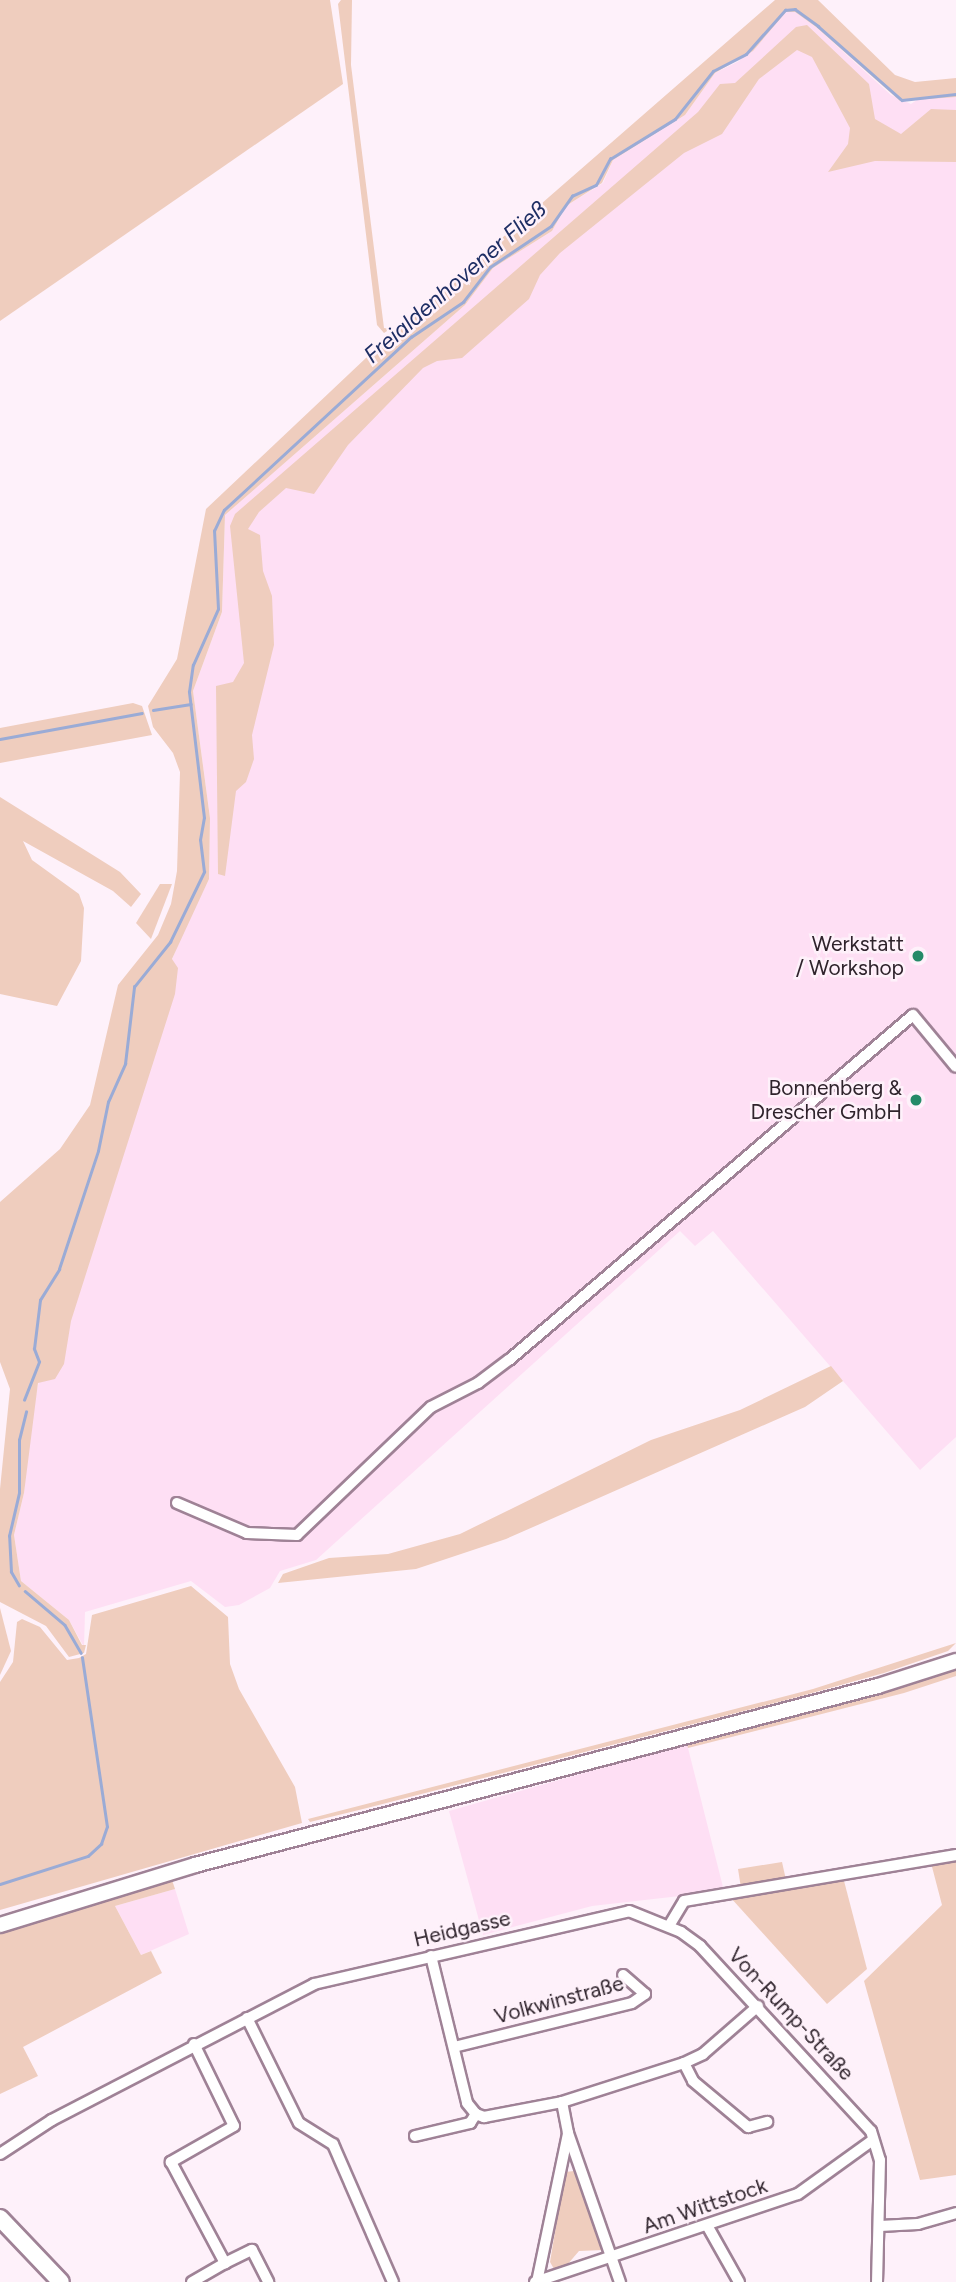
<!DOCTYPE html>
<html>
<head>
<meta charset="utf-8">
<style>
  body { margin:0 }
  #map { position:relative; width:956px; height:2282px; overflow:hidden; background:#fef1fa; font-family:Figtree,sans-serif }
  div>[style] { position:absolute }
  .built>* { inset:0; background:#fedff4 }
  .green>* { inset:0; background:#efcdbe }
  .stream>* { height:2.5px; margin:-1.25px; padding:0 1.25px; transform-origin:1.25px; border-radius:1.25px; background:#9aabd6 }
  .roads { filter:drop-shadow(2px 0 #9f8296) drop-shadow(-2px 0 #9f8296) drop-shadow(0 2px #9f8296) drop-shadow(0 -2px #9f8296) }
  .minor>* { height:10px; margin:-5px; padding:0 5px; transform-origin:5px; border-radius:5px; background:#fff }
  .tertiary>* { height:14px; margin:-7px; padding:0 7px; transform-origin:7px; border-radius:7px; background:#fff }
  .secondary>* { height:16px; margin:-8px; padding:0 8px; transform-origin:8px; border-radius:8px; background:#fff }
  .dots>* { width:19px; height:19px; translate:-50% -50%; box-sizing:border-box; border:4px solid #fef1fa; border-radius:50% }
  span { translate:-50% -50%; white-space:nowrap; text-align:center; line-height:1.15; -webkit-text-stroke:5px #fef1fa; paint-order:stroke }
  .poi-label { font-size:21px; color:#2f232c }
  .right { translate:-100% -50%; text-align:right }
  .street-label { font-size:21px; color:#2f232c }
  .water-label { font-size:23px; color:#1e2e64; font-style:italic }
</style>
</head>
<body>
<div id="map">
  <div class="built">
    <div style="clip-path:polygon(786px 12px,795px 12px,816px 27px,891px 95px,911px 104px,920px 98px,956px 97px,956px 1437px,920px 1470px,713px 1231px,695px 1246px,680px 1231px,316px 1560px,280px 1571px,270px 1588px,239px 1605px,225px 1607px,191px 1581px,85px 1612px,84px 1647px,69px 1620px,21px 1581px,14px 1535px,24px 1493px,30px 1422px,42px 1367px,128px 1070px,185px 927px,209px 879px,210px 818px,193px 691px,222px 612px,225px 515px,465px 305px,493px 268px,552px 231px,566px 206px,603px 183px,613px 160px,685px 115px,715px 73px,739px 61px)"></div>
    <div style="clip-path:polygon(687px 1744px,724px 1891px,592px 1906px,483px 1935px,449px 1811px)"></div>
    <div style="clip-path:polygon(175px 1889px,189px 1934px,141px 1955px,115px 1906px)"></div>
  </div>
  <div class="green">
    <div style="clip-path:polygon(0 0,330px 0,343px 84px,0 321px)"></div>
    <div style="clip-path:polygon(341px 0,352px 0,351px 65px,384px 328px,390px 329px,384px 333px,377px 325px,338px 4px)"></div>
    <div style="clip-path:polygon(775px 0,818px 0,895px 75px,915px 82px,956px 78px,956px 97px,900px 101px,816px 27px,795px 12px,786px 12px,753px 51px,715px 73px,685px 115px,613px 160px,602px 183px,566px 206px,552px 231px,493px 268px,465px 305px,225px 515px,222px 612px,193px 691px,210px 818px,209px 879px,172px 959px,178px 968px,175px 994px,71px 1321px,64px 1364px,55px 1379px,38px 1383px,24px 1493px,14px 1535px,21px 1581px,69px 1620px,82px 1645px,86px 1645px,84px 1653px,69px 1657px,46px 1626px,0 1602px,0 1489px,10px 1389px,0 1362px,0 1202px,60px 1149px,90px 1105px,118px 985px,158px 935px,171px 904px,177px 871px,180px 772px,173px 753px,153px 727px,148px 706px,177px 659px,206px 509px,385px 340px)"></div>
    <div style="clip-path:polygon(807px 25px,869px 84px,875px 119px,901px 134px,931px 109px,956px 110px,956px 162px,875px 161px,828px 172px,848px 144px,850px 128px,812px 57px,797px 50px,759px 79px,722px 134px,684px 153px,560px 253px,540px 275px,529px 299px,462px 358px,437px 361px,423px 368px,348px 445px,314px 494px,286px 488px,259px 512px,248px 529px,260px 535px,263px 571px,272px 596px,274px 645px,252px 735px,254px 759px,246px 782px,236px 791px,225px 876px,218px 874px,216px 686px,233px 682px,244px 663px,230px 526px,235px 514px,698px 112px,720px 84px,735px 83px,796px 27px)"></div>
    <div style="clip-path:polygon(133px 703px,142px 706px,152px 735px,0 763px,0 728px)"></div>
    <div style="clip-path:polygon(0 797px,120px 872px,141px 894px,131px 907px,113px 891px,23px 841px,32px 860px,79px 894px,84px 908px,81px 961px,57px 1006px,0 994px)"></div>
    <div style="clip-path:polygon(160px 884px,172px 884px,151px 939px,136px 923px)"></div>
    <div style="clip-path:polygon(831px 1366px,843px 1381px,805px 1407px,506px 1539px,416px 1569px,278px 1583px,283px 1574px,329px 1558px,388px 1554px,460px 1534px,651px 1440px,740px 1410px)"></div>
    <div style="clip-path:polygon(191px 1586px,228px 1617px,230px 1664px,239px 1689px,295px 1787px,302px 1823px,0 1910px,0 1682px,13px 1662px,17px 1622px,22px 1619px,40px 1627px,67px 1660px,79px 1658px,86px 1654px,92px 1615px)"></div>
    <div style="clip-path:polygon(0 1608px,11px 1651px,0 1675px)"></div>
    <div style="clip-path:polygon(956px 1643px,948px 1651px,884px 1673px,794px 1698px,367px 1808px,310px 1822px,308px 1819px,813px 1689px)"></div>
    <div style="clip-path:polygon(956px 1667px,956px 1676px,904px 1693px,688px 1748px,687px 1744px)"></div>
    <div style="clip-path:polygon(956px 1858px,956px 2175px,920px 2180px,864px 1981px,942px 1905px,931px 1863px)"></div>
    <div style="clip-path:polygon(782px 1862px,786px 1880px,741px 1888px,738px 1869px)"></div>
    <div style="clip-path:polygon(171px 1877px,175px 1889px,115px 1906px,141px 1955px,151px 1951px,162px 1973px,23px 2047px,38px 2076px,0 2094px,0 1928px)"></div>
    <div style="clip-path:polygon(843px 1877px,867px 1969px,827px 2004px,730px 1897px)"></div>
    <div style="clip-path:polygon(574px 2171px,595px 2231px,604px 2239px,604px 2250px,579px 2251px,567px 2265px,554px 2269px,550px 2262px,565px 2172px)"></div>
  </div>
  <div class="stream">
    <div style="left:153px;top:710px;width:38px;rotate:-9deg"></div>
    <div style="left:0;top:739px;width:144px;rotate:-10.4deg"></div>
    <div style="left:24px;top:1400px;width:41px;rotate:-68.5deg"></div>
    <div style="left:39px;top:1362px;width:14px;rotate:-111deg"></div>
    <div style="left:34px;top:1349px;width:49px;rotate:-83deg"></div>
    <div style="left:40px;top:1300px;width:36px;rotate:-58deg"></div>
    <div style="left:59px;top:1269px;width:124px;rotate:-71.7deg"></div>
    <div style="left:98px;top:1151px;width:50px;rotate:-78.5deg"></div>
    <div style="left:108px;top:1102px;width:42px;rotate:-65.9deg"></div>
    <div style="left:125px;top:1064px;width:78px;rotate:-83.3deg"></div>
    <div style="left:134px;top:987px;width:58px;rotate:-51.3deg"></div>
    <div style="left:170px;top:942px;width:78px;rotate:-64.1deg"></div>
    <div style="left:204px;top:872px;width:32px;rotate:-97deg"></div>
    <div style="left:200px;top:840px;width:22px;rotate:-80deg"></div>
    <div style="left:204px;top:818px;width:127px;rotate:-96.8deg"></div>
    <div style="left:189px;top:692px;width:27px;rotate:-82deg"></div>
    <div style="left:193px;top:665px;width:61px;rotate:-65.9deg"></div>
    <div style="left:218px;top:609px;width:78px;rotate:-92.9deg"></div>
    <div style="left:214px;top:531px;width:23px;rotate:-65deg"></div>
    <div style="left:224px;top:510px;width:255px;rotate:-42.8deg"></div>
    <div style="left:411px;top:337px;width:63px;rotate:-33.9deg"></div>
    <div style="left:463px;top:302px;width:44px;rotate:-52.4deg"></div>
    <div style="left:490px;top:267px;width:73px;rotate:-33.9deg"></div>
    <div style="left:551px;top:226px;width:37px;rotate:-55deg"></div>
    <div style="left:572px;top:196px;width:26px;rotate:-25deg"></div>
    <div style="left:596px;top:185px;width:30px;rotate:-62deg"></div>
    <div style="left:610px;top:159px;width:76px;rotate:-31.6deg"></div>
    <div style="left:675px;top:119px;width:61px;rotate:-51.6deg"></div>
    <div style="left:713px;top:71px;width:37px;rotate:-27deg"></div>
    <div style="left:746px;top:54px;width:59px;rotate:-48.4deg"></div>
    <div style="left:785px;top:10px;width:10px;rotate:-6deg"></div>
    <div style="left:795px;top:9px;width:29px;rotate:36deg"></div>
    <div style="left:818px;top:26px;width:112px;rotate:41.4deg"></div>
    <div style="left:902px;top:100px;width:54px;rotate:-6.3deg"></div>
    <div style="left:19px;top:1586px;width:16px;rotate:-120deg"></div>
    <div style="left:11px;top:1572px;width:36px;rotate:-93deg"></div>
    <div style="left:9px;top:1536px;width:44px;rotate:-76.9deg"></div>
    <div style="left:19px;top:1493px;width:53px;rotate:-90deg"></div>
    <div style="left:19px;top:1440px;width:29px;rotate:-76deg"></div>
    <div style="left:25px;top:1591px;width:52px;rotate:40.4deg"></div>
    <div style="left:65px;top:1625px;width:32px;rotate:60deg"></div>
    <div style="left:0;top:1884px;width:92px;rotate:-17.7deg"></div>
    <div style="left:88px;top:1856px;width:18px;rotate:-43deg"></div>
    <div style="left:101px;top:1844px;width:18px;rotate:-71deg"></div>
    <div style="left:107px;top:1827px;width:171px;rotate:-98.4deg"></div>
  </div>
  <div class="roads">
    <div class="minor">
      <div style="left:177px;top:1503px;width:76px;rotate:23.2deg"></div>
      <div style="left:247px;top:1533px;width:50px;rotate:2.3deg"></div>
      <div style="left:297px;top:1535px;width:185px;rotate:-43.7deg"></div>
      <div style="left:431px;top:1407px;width:53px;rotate:-27.1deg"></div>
      <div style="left:478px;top:1383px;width:39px;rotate:-37deg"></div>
      <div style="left:509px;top:1360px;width:531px;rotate:-40.5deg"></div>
      <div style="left:913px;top:1015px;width:67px;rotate:50.4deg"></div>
      <div style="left:669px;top:1926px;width:29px;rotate:-59deg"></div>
      <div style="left:684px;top:1901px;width:276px;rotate:-9.6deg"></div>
      <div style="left:431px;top:1956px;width:151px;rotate:76.2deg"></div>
      <div style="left:467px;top:2103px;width:14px;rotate:51deg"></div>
      <div style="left:247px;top:2018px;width:117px;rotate:63.7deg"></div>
      <div style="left:299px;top:2123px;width:40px;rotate:32deg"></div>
      <div style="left:333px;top:2144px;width:150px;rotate:66.5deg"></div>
      <div style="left:194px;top:2044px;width:91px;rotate:64deg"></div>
      <div style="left:234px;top:2126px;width:73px;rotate:150.3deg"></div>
      <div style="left:171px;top:2162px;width:115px;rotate:61.9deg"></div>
      <div style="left:225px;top:2263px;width:30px;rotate:-26deg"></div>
      <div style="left:252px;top:2250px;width:36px;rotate:63deg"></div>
      <div style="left:454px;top:2047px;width:183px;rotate:-13.9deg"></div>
      <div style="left:632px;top:2003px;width:16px;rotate:-35deg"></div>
      <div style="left:645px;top:1994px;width:29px;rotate:-139deg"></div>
      <div style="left:684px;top:2063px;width:20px;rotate:63deg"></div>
      <div style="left:693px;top:2081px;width:72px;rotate:39.9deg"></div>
      <div style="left:748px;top:2127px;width:20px;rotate:-15deg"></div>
      <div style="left:562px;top:2102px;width:32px;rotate:79deg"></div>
      <div style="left:568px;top:2133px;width:158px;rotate:70.8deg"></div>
      <div style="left:415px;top:2136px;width:57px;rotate:-13.3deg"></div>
      <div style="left:470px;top:2123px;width:11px;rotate:-56deg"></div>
      <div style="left:476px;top:2114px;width:9px;rotate:21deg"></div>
      <div style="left:484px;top:2117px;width:79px;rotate:-10.9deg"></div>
      <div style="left:562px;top:2102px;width:128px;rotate:-17.7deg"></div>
      <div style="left:684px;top:2063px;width:21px;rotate:-25deg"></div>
      <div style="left:703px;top:2054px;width:73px;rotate:-41.1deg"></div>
      <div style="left:0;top:2154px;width:62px;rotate:-33.2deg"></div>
      <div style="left:52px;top:2120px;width:295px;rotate:-27.4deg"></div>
      <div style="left:314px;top:1984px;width:323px;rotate:-13deg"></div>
      <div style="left:629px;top:1911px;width:56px;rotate:22deg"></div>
      <div style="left:681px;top:1932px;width:24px;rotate:36deg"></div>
      <div style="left:700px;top:1946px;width:252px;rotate:47.3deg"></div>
      <div style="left:871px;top:2131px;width:30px;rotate:73deg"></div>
      <div style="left:880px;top:2160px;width:122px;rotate:91.4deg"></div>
      <div style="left:880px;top:2226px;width:38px;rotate:-3deg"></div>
      <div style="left:918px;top:2224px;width:40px;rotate:-16deg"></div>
      <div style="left:708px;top:2227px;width:63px;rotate:60.6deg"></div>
      <div style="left:192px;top:2282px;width:38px;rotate:-30deg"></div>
      <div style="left:535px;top:2282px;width:277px;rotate:-18.5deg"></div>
      <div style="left:798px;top:2194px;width:92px;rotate:-35.8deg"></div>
      <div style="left:537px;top:2282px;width:152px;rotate:-78.2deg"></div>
    </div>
    <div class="tertiary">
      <div style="left:0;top:1925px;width:204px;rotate:-17.1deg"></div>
      <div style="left:195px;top:1865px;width:706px;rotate:-14.69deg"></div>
      <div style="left:878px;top:1686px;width:82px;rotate:-17.8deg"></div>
    </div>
    <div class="secondary">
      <div style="left:0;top:2218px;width:88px;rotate:46.4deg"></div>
    </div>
  </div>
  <div class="dots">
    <div style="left:918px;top:956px;background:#248b68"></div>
    <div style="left:916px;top:1100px;background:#248b68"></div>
  </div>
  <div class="poi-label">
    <span class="right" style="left:904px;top:956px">Werkstatt<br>/ Workshop</span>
    <span class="right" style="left:902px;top:1100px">Bonnenberg &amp;<br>Drescher GmbH</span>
  </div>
  <div class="street-label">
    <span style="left:462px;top:1929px;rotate:-13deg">Heidgasse</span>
    <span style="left:559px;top:2000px;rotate:-15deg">Volkwinstraße</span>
    <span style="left:791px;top:2014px;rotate:47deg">Von-Rump-Straße</span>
    <span style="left:705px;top:2206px;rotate:-19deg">Am Wittstock</span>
  </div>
  <div class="water-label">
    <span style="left:455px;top:282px;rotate:-41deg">Freialdenhovener Fließ</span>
  </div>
</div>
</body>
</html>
